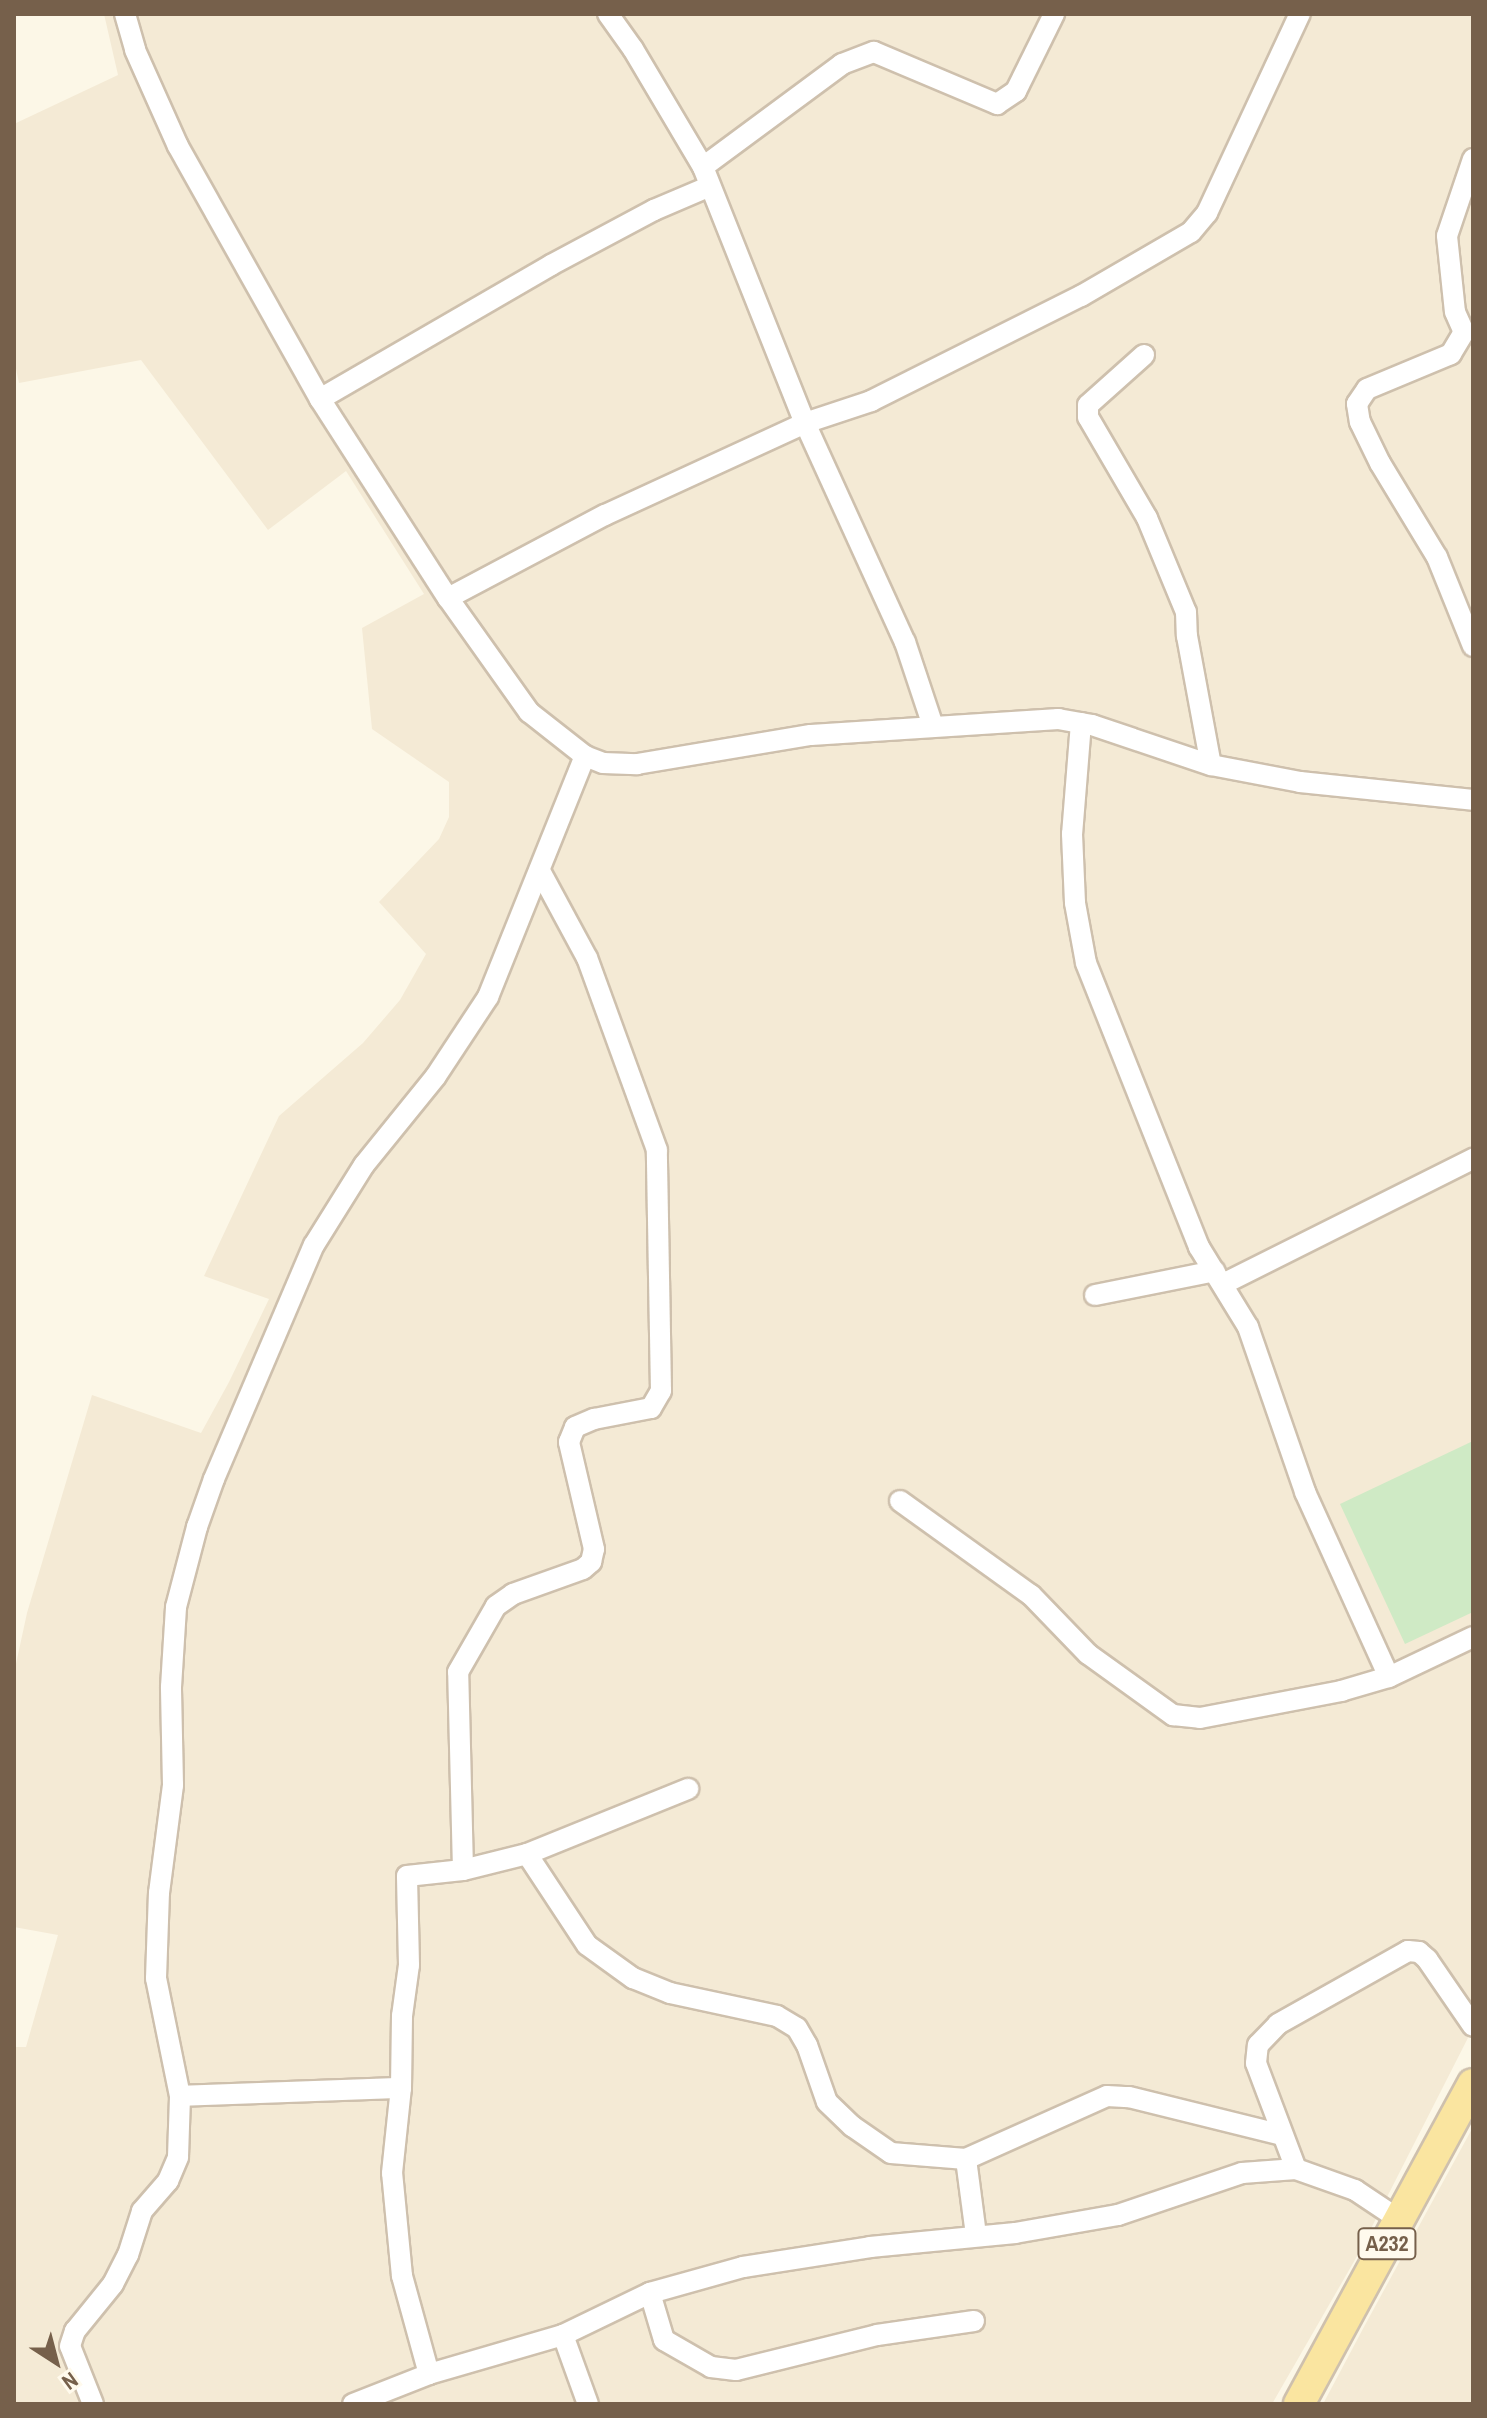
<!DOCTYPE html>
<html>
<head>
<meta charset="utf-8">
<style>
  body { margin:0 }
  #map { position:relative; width:1487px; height:2418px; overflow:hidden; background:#fcf7e7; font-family:"Archivo Narrow",sans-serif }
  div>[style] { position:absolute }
  .residential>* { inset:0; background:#f4ead5 }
  .green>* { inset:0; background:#cfeac5 }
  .roads { filter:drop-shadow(2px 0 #cec0ad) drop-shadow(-2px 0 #cec0ad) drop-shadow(0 2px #cec0ad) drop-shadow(0 -2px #cec0ad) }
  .minor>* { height:20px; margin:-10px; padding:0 10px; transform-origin:10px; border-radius:10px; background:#fff }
  .primary>* { height:30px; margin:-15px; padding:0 15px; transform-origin:15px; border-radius:15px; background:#fae5a0 }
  span { translate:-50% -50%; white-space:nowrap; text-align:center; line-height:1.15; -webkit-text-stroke:8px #fffaed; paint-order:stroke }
  .shield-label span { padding:2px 6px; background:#fffaed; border:2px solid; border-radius:6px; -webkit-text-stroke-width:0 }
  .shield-label { font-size:22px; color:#76604b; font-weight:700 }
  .frame { position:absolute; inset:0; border:16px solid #76604b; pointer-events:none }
  .north { position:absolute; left:16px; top:2322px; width:80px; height:80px; -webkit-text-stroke:6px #fffaed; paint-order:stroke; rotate:144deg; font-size:22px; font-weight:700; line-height:32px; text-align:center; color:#76604b }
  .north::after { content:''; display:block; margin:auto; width:28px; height:36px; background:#76604b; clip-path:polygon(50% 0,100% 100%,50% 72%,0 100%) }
</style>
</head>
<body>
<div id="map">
  <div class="residential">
    <div style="clip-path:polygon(104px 14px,1473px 14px,1473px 2028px,1356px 2258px,1272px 2404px,14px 2404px,14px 2047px,26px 2047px,58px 1935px,14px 1927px,14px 1673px,27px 1613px,92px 1395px,201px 1433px,229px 1382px,269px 1299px,204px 1276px,279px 1116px,363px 1043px,400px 1000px,426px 954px,379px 902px,439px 839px,449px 817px,449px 782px,372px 729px,362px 628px,424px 594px,346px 471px,268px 530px,141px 360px,19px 383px,14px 359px,14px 124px,118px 75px)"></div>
    <div style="clip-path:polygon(1473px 2127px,1473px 2404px,1323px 2404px,1365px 2325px)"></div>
  </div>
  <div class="green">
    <div style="clip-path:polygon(1473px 1441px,1473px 1612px,1405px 1644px,1340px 1504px)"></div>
  </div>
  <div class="roads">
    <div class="minor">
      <div style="left:125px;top:14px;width:37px;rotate:74deg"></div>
      <div style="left:135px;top:50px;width:105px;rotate:65.9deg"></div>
      <div style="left:178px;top:146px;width:290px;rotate:60.7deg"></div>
      <div style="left:320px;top:399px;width:237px;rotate:57.3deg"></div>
      <div style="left:448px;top:598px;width:140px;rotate:54.6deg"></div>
      <div style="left:529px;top:712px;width:71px;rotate:38.2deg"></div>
      <div style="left:585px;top:756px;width:19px;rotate:21deg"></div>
      <div style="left:603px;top:763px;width:34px;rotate:2deg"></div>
      <div style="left:637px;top:764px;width:176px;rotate:-9.5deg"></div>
      <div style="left:811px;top:735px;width:248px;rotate:-3.7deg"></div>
      <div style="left:1058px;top:719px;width:35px;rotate:10deg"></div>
      <div style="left:1092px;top:725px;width:126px;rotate:18.6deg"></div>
      <div style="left:1211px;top:765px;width:91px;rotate:10.8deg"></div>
      <div style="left:1300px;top:782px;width:174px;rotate:5.9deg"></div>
      <div style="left:608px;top:14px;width:43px;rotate:54.5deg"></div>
      <div style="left:633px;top:49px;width:137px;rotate:59.3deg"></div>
      <div style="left:703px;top:167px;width:276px;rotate:68.3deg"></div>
      <div style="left:805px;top:423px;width:241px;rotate:65.5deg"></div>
      <div style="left:905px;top:642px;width:89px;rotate:71.6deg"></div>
      <div style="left:1473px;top:159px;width:81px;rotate:108.7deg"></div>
      <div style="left:1447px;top:236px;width:76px;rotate:84deg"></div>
      <div style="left:1455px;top:312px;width:22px;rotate:66deg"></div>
      <div style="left:1464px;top:332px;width:26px;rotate:121deg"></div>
      <div style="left:1451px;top:354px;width:91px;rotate:157.4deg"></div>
      <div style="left:1367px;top:389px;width:18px;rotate:124deg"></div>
      <div style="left:1357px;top:404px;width:18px;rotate:81deg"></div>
      <div style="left:1360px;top:422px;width:46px;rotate:64deg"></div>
      <div style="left:1380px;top:463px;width:110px;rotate:58.8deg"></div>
      <div style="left:1437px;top:557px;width:96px;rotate:68deg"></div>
      <div style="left:703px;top:167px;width:173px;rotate:-36.5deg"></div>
      <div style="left:842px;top:64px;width:34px;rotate:-21deg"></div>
      <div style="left:874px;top:52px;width:134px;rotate:22.9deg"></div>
      <div style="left:997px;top:104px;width:23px;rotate:-34deg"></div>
      <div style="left:1016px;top:91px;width:86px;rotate:-63.7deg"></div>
      <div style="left:1144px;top:355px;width:75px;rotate:138.2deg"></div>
      <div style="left:1088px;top:405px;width:12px;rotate:90deg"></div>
      <div style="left:1088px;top:417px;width:117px;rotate:59.7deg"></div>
      <div style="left:1147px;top:518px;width:102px;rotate:67.5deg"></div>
      <div style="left:1186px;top:612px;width:24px;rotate:88deg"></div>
      <div style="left:1187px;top:636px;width:131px;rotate:79.5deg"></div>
      <div style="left:320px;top:399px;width:267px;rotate:-30.1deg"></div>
      <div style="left:551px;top:265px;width:117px;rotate:-28.1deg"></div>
      <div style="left:654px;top:210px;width:59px;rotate:-23.1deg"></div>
      <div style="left:448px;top:598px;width:178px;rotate:-27.9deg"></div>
      <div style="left:605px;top:515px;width:220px;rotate:-24.7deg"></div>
      <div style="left:805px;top:423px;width:70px;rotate:-18.4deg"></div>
      <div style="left:871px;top:401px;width:235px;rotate:-26.6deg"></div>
      <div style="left:1081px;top:296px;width:127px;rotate:-30.2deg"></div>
      <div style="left:1191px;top:232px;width:25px;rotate:-50deg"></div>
      <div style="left:1207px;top:213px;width:220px;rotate:-65deg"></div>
      <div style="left:1081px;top:723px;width:111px;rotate:94.6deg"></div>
      <div style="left:1072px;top:834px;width:69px;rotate:87.5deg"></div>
      <div style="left:1075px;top:903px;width:61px;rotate:79.6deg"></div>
      <div style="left:1086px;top:963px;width:306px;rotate:68.3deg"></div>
      <div style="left:1199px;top:1247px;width:94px;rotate:58.5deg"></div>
      <div style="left:1248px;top:1327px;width:175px;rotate:70.9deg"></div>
      <div style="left:1305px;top:1492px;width:203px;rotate:65.6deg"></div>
      <div style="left:1223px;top:1284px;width:280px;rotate:-26.6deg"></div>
      <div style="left:1095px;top:1295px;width:122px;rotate:-11.3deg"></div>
      <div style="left:900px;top:1501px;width:161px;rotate:35.7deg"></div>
      <div style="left:1031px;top:1595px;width:82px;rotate:46deg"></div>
      <div style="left:1088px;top:1654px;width:105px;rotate:35.7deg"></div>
      <div style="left:1173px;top:1715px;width:27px;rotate:6deg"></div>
      <div style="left:1200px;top:1718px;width:144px;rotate:-10.8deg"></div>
      <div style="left:1341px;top:1691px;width:50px;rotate:-16.3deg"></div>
      <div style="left:1389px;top:1677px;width:93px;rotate:-25.5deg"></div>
      <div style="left:527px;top:1854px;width:109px;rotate:56.6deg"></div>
      <div style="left:587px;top:1945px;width:57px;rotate:35.7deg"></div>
      <div style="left:633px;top:1978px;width:40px;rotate:22deg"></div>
      <div style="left:670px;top:1993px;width:109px;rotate:12.1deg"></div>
      <div style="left:777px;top:2016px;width:23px;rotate:31deg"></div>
      <div style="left:797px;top:2028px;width:20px;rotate:60deg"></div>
      <div style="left:807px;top:2045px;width:60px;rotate:70.7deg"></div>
      <div style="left:827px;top:2102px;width:35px;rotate:44deg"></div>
      <div style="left:852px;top:2126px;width:47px;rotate:34.7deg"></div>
      <div style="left:891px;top:2153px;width:75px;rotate:4.6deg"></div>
      <div style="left:966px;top:2159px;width:154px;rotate:-24.1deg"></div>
      <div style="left:1107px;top:2096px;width:22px;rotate:3deg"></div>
      <div style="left:1129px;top:2097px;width:158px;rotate:13.9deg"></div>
      <div style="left:463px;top:1870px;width:198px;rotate:-91.4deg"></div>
      <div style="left:458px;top:1672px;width:76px;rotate:-60.1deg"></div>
      <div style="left:496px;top:1606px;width:21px;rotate:-35deg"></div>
      <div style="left:513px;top:1594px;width:74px;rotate:-19.7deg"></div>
      <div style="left:583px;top:1569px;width:11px;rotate:-41deg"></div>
      <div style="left:591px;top:1562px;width:13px;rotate:-77deg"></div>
      <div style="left:594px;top:1549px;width:110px;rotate:-103.2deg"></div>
      <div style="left:569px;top:1442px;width:16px;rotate:-68deg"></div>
      <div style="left:575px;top:1427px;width:21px;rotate:-23deg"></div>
      <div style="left:594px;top:1419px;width:58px;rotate:-10.9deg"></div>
      <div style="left:651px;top:1408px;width:20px;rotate:-60deg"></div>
      <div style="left:661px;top:1391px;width:241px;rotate:-91deg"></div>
      <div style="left:657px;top:1150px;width:204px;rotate:-110deg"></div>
      <div style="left:587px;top:958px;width:99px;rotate:-118.4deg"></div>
      <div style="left:180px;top:2096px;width:221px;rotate:-2.1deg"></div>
      <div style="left:966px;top:2159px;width:77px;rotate:82.5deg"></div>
      <div style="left:1296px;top:2169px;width:113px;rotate:-110.7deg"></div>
      <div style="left:1256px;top:2063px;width:18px;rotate:-84deg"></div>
      <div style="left:1258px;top:2045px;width:29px;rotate:-46deg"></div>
      <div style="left:1278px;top:2024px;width:149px;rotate:-29.3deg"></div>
      <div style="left:1408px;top:1951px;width:11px;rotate:5deg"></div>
      <div style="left:1419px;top:1952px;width:11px;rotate:41deg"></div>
      <div style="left:1427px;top:1959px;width:81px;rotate:55.5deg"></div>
      <div style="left:650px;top:2293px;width:49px;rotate:73.4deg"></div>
      <div style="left:664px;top:2340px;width:54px;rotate:29.9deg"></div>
      <div style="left:711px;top:2367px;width:25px;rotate:7deg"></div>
      <div style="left:736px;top:2370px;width:145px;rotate:-13.9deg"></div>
      <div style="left:877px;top:2335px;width:98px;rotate:-8.2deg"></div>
      <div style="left:563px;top:2335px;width:73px;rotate:70.1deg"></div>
      <div style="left:429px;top:2374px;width:102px;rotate:-105.4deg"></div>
      <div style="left:402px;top:2276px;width:103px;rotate:-95.5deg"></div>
      <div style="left:392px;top:2173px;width:85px;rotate:-84deg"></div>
      <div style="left:401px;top:2088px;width:72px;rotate:-89.2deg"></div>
      <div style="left:402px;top:2016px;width:51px;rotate:-82.2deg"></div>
      <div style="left:409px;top:1965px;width:89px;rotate:-91.3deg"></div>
      <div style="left:407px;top:1876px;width:56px;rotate:-6.1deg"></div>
      <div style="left:463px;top:1870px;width:66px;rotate:-14deg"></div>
      <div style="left:527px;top:1854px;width:174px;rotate:-22deg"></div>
      <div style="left:93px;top:2404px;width:62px;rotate:-111.6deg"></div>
      <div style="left:70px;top:2346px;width:16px;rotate:-72deg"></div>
      <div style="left:75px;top:2331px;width:60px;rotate:-51deg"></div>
      <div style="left:113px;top:2284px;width:33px;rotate:-63deg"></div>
      <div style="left:128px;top:2255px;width:46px;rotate:-72.3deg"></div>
      <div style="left:142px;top:2211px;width:40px;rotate:-49deg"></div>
      <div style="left:168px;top:2181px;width:26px;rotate:-67deg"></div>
      <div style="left:178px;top:2157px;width:61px;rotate:-88.1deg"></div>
      <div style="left:180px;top:2096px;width:120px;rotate:-101.5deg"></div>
      <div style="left:156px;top:1978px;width:85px;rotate:-88deg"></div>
      <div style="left:159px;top:1893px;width:109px;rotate:-82.6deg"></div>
      <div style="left:173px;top:1785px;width:98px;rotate:-91.2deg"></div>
      <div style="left:171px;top:1687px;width:80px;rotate:-86.4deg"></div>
      <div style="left:176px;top:1607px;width:83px;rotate:-75.3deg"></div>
      <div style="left:197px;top:1527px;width:51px;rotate:-70.5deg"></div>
      <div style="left:214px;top:1479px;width:254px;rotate:-66.9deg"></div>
      <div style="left:314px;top:1245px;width:94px;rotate:-58deg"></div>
      <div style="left:364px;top:1165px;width:114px;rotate:-51deg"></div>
      <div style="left:436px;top:1076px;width:95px;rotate:-56.6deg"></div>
      <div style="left:488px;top:997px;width:260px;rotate:-68.1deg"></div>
      <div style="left:353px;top:2404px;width:82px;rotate:-21.5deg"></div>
      <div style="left:429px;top:2374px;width:140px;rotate:-16.2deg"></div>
      <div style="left:563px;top:2335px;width:97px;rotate:-25.8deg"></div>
      <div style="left:650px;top:2293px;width:97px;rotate:-15.6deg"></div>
      <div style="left:743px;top:2267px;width:129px;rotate:-8.9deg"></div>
      <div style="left:870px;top:2247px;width:146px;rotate:-5.5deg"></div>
      <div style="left:1015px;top:2233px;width:105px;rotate:-9.9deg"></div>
      <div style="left:1118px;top:2215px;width:131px;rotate:-18.7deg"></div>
      <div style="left:1242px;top:2173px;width:54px;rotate:-4.2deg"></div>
      <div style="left:1296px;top:2169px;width:63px;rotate:19.6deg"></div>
      <div style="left:1355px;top:2190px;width:54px;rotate:33.7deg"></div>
    </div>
    <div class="primary">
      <div style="left:1299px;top:2404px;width:364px;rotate:-61.5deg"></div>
    </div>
  </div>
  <div class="shield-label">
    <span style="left:1387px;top:2244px">A232</span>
  </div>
  <div class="frame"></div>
  <div class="north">N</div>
</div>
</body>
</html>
